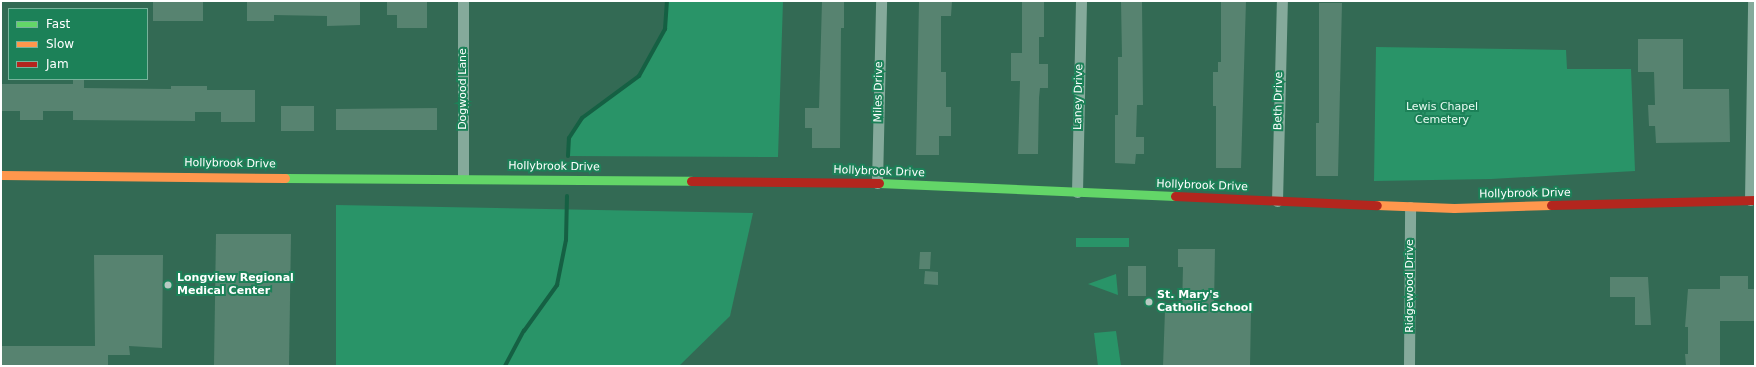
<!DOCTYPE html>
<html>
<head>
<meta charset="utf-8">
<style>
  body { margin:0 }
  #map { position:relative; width:1756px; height:367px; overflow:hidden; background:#336a54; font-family:"DejaVu Sans",sans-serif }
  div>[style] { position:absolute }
  .green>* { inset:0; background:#299468 }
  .stream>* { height:4px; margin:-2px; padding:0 2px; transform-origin:2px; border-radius:2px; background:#156043 }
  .building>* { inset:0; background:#578370 }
  .street>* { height:11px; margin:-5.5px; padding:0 5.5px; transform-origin:5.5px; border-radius:5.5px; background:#85aa9b }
  .fast>* { height:9px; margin:-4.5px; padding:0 4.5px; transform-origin:4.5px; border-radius:4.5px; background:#63d668 }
  .slow>* { height:9px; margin:-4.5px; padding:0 4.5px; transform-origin:4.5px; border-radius:4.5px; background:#ff974d }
  .jam>* { height:9px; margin:-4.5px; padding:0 4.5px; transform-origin:4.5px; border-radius:4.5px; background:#b3261e }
  .dots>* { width:11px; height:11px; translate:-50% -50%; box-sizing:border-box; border:2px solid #1c8158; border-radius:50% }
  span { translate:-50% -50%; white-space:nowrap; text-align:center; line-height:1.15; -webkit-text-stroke:4px #1c8158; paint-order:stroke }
  .street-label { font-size:11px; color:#fff }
  .park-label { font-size:11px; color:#e8fcf3 }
  .poi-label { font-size:11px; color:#fff; font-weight:700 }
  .left { translate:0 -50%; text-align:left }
  .frame { position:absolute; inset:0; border:2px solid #fff; pointer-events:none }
  .legend { position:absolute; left:8px; top:8px; width:140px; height:72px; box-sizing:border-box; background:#1c8158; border:1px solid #77b39b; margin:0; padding:5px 7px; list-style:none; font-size:12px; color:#fff }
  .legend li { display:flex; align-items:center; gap:8px; height:20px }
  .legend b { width:20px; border:1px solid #77b39b }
</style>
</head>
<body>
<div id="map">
  <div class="green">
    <div style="clip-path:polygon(668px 1px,783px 1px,778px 157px,568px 156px,569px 138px,582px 118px,639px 76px,665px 29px)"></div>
    <div style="clip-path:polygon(1376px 47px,1566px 50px,1567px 69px,1631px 69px,1635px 171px,1491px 179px,1374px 181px)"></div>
    <div style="clip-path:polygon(336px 205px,753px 213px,730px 316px,679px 366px,336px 366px)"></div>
    <div style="clip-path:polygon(1076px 238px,1129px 238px,1129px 247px,1076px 247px)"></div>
    <div style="clip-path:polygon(1116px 274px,1118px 295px,1088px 284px)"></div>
    <div style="clip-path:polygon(1116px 331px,1121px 366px,1098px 366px,1094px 333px)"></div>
  </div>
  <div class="stream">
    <div style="left:568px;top:156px;width:18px;rotate:-87deg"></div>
    <div style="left:569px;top:138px;width:24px;rotate:-57deg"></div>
    <div style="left:582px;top:118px;width:71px;rotate:-36.4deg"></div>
    <div style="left:639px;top:76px;width:54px;rotate:-61deg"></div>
    <div style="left:665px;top:29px;width:28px;rotate:-86deg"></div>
    <div style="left:505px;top:366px;width:40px;rotate:-62deg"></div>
    <div style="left:524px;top:331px;width:57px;rotate:-54.3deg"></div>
    <div style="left:557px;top:285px;width:46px;rotate:-78.7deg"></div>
    <div style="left:566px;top:240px;width:44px;rotate:-88.7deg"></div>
  </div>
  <div class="building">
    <div style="clip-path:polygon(153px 1px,203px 1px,203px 21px,153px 21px)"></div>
    <div style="clip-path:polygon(247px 1px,360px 1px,360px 25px,327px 26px,327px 16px,274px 15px,274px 21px,247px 21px)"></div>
    <div style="clip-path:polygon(387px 1px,427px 1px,427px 28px,397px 28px,397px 15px,387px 15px)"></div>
    <div style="clip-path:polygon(822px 1px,844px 1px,844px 28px,841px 28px,840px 148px,812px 148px,812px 128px,805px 128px,805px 108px,819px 108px)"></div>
    <div style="clip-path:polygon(919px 1px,952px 1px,951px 16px,941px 16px,941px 72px,946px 72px,946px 107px,951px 107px,951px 136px,939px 136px,939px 155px,916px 155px)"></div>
    <div style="clip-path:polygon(1022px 1px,1044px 1px,1044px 37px,1039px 37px,1039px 64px,1048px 64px,1048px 88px,1040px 88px,1039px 98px,1038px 154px,1018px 154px,1020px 81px,1011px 81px,1011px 53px,1022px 53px)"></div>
    <div style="clip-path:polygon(1121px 1px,1142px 1px,1143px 105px,1137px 105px,1136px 137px,1144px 137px,1144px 154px,1136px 154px,1135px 164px,1115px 163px,1115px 115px,1118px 115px,1118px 57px,1122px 57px)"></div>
    <div style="clip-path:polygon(1221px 1px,1246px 1px,1241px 168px,1216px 168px,1216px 106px,1213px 106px,1213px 72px,1218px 72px,1218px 62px,1221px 62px)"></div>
    <div style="clip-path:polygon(1319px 3px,1342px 3px,1338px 176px,1316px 176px,1316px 123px,1319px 123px)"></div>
    <div style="clip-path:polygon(1638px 39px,1683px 39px,1683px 89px,1729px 89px,1730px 142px,1656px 143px,1655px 126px,1649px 126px,1648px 105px,1655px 105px,1654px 72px,1638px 72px)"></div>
    <div style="clip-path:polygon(73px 79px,84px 79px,84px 88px,171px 89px,171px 86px,207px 86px,207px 90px,255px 90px,255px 122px,221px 122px,221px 112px,195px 112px,195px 121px,73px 120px,73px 111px,43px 111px,43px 120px,20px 120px,20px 111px,1px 111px,1px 84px,73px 84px)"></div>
    <div style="clip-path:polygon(281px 106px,314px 106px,314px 131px,281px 131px)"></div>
    <div style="clip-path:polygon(437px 108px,437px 130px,336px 130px,336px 109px)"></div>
    <div style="clip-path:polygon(216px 234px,291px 234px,289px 366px,214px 366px)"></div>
    <div style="clip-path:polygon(1178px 249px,1215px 249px,1214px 304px,1244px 304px,1243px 311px,1251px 311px,1250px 366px,1163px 366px,1165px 310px,1182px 308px,1183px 267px,1178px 267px)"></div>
    <div style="clip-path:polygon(920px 252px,931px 252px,930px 269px,919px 269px)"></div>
    <div style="clip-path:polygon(94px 255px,163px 255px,162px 348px,129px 346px,130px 355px,108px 355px,108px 366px,1px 366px,1px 346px,95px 346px)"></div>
    <div style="clip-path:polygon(1128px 266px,1146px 266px,1146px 296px,1128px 296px)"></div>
    <div style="clip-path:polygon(925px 271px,938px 272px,938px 285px,924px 284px)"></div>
    <div style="clip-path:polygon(1720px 276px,1748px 276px,1748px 289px,1755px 289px,1755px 321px,1720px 321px,1720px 366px,1686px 366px,1685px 354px,1688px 354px,1688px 327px,1685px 327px,1688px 289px,1720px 289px)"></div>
    <div style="clip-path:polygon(1610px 277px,1648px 277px,1651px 325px,1635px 325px,1635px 297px,1610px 297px)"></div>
  </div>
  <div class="street">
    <div style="left:463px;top:177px;width:176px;rotate:-90deg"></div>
    <div style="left:877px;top:183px;width:182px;rotate:-88.7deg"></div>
    <div style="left:1077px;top:192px;width:191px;rotate:-88.8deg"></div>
    <div style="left:1750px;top:200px;width:199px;rotate:-89.1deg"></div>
    <div style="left:1277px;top:201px;width:200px;rotate:-88.6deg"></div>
    <div style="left:1409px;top:366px;width:159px;rotate:-89.6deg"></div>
  </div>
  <div class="fast">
    <div style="left:285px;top:178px;width:406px;rotate:0.4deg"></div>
    <div style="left:879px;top:183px;width:296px;rotate:2.5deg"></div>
  </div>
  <div class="slow">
    <div style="left:1px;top:175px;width:284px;rotate:0.6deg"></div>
    <div style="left:1377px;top:205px;width:77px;rotate:2.2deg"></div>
    <div style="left:1454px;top:208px;width:97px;rotate:-1.8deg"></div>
  </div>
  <div class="jam">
    <div style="left:691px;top:181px;width:188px;rotate:0.6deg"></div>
    <div style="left:1175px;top:196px;width:202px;rotate:2.6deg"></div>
    <div style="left:1551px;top:205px;width:204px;rotate:-1.4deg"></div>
  </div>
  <div class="dots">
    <div style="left:168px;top:285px;background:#b8cbc3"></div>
    <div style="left:1149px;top:302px;background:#b8cbc3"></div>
  </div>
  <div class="street-label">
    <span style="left:463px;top:89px;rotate:-90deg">Dogwood Lane</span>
    <span style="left:879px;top:92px;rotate:-89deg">Miles Drive</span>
    <span style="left:1079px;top:97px;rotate:-89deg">Laney Drive</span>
    <span style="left:1279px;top:101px;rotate:-89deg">Beth Drive</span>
    <span style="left:230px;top:164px;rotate:1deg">Hollybrook Drive</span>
    <span style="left:554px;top:167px;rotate:1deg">Hollybrook Drive</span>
    <span style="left:879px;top:172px;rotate:2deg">Hollybrook Drive</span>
    <span style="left:1202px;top:186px;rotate:2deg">Hollybrook Drive</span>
    <span style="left:1525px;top:194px;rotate:-1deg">Hollybrook Drive</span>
    <span style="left:1410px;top:286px;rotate:-90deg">Ridgewood Drive</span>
  </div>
  <div class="park-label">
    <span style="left:1442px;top:114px">Lewis Chapel<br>Cemetery</span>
  </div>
  <div class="poi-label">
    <span class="left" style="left:177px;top:285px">Longview Regional<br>Medical Center</span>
    <span class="left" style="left:1157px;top:302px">St. Mary's<br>Catholic School</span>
  </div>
  <div class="frame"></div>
  <ul class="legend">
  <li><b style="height:5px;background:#63d668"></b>Fast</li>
  <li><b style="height:5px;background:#ff974d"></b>Slow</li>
  <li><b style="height:5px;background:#b3261e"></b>Jam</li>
  </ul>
</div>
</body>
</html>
